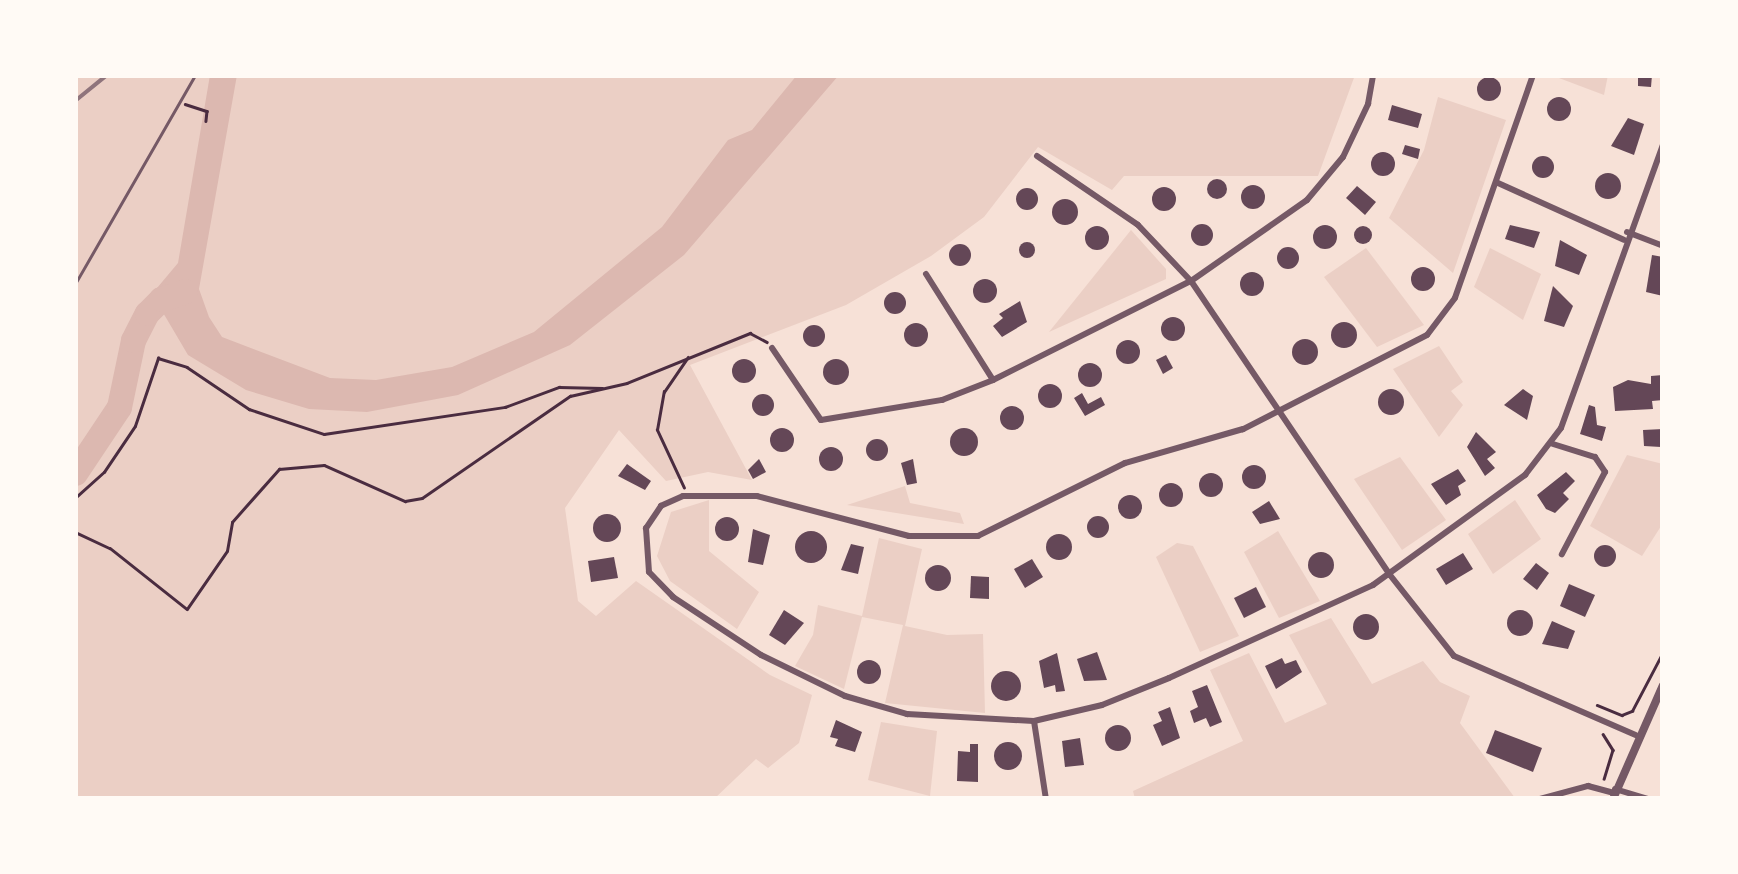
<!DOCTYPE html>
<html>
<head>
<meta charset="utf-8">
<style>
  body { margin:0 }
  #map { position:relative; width:1738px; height:874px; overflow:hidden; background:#f7e1d7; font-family:Inter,sans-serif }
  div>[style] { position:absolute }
  .green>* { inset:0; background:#ebcfc5 }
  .water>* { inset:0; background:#dcb8b0 }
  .river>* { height:25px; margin:-12.5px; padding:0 12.5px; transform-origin:12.5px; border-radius:12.5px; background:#dcb8b0 }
  .building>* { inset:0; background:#644757 }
  .round { border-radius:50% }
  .path>* { height:2.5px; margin:-1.25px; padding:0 1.25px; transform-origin:1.25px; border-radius:1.25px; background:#4a2c40 }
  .service>* { height:2.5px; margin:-1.25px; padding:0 1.25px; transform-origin:1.25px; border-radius:1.25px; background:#755966 }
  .minor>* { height:6px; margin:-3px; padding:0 3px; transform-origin:3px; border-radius:3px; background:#755966 }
  .tertiary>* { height:8px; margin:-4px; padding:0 4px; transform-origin:4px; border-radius:4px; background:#755966 }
  .rail>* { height:4px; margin:-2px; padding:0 2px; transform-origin:2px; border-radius:2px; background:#8f747c }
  span { translate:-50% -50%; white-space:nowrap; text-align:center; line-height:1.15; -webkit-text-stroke:10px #fffaf5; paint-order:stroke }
  .frame { position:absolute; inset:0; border:78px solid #fffaf5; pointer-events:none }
</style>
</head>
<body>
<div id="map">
  <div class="green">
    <div style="clip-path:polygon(75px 75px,1355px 75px,1318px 176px,1124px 176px,1112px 190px,1038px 147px,984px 217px,931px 256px,846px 305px,690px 365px,752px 480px,708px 472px,666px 481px,619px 430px,565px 508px,578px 601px,596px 616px,636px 581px,770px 675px,812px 695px,799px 743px,768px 768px,756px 759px,714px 799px,75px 799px)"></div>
    <div style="clip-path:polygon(1551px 75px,1608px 75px,1604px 95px)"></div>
    <div style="clip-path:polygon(1438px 97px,1506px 120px,1453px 273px,1389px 218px,1424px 150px)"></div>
    <div style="clip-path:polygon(1131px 230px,1166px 269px,1166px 279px,1049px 332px)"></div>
    <div style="clip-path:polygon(1366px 248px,1424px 325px,1377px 347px,1324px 277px)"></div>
    <div style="clip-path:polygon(1490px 248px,1541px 274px,1523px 320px,1474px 287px)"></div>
    <div style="clip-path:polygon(1439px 346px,1463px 382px,1451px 391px,1463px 405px,1439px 437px,1393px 369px)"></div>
    <div style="clip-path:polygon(1627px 455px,1663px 464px,1663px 523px,1642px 556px,1590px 526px)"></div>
    <div style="clip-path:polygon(1400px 457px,1446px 520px,1402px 550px,1354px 479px)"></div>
    <div style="clip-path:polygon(905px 486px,910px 503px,960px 513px,964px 524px,847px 505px)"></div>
    <div style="clip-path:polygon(709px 500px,709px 551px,759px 592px,737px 629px,670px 581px,657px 556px,671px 512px)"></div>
    <div style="clip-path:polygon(1515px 500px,1541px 539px,1493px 574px,1468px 534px)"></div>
    <div style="clip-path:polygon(1278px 531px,1320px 601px,1279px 618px,1244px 552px)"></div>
    <div style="clip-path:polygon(879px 538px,922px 549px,905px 626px,947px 635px,983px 634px,985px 713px,885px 703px,903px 625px,862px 617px,844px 689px,795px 666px,813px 635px,818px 605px,862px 616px)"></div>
    <div style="clip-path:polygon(1177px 543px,1193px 546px,1239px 636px,1200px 652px,1156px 557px)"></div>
    <div style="clip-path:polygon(1331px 618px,1372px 684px,1423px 661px,1440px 682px,1470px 696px,1460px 723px,1515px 798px,1135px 799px,1133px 791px,1243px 741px,1210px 670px,1249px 653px,1285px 723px,1327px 704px,1289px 635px)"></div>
    <div style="clip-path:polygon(881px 722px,937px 731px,930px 796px,868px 780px)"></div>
  </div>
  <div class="water">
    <div style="clip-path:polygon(210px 75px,237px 75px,199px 289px,209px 317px,222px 337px,330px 378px,376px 380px,452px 367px,534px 332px,662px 227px,728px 140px,752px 130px,797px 75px,839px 75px,684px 255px,570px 345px,458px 395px,367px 412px,309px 409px,246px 390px,188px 355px,152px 294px,178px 263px)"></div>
  </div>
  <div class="river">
    <div style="left:75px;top:473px;width:79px;rotate:-56.3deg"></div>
    <div style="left:119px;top:407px;width:68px;rotate:-78.2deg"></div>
    <div style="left:133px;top:340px;width:30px;rotate:-63deg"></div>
    <div style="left:147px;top:313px;width:20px;rotate:-45deg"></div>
    <div style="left:161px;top:299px;width:25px;rotate:-18deg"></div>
  </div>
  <div class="building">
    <div style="clip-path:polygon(1638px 75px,1652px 75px,1651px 87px,1638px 86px)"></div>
    <div class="round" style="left:1477px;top:77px;width:24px;height:24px"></div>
    <div class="round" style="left:1547px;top:97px;width:24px;height:24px"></div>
    <div style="clip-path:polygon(1392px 105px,1422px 114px,1418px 128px,1388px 120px)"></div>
    <div style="clip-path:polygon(1628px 118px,1644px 124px,1634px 155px,1611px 146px)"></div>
    <div style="clip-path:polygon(1405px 145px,1420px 149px,1418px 159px,1402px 154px)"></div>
    <div class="round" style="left:1371px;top:152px;width:24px;height:24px"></div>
    <div class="round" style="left:1532px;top:156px;width:22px;height:22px"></div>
    <div class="round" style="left:1595px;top:173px;width:26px;height:26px"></div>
    <div class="round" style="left:1207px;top:179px;width:20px;height:20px"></div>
    <div class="round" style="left:1241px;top:185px;width:24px;height:24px"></div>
    <div style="clip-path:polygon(1357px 186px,1376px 202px,1365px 215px,1346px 198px)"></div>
    <div class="round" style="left:1152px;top:187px;width:24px;height:24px"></div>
    <div class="round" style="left:1016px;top:188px;width:22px;height:22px"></div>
    <div class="round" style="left:1052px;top:199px;width:26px;height:26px"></div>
    <div class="round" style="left:1191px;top:224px;width:22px;height:22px"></div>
    <div style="clip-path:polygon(1510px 225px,1540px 232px,1534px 248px,1505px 239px)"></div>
    <div class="round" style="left:1313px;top:225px;width:24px;height:24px"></div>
    <div class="round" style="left:1085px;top:226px;width:24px;height:24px"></div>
    <div class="round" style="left:1354px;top:226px;width:18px;height:18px"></div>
    <div style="clip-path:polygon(1560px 240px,1587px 255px,1579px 275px,1555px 266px)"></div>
    <div class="round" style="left:1019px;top:242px;width:16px;height:16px"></div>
    <div class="round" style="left:949px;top:244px;width:22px;height:22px"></div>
    <div class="round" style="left:1277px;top:247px;width:22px;height:22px"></div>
    <div style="clip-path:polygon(1652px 255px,1663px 257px,1663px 296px,1646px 292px)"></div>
    <div class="round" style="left:1411px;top:267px;width:24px;height:24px"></div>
    <div class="round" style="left:1240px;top:272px;width:24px;height:24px"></div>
    <div class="round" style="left:973px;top:279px;width:24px;height:24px"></div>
    <div style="clip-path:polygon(1553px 286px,1573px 306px,1564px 327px,1544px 321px)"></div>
    <div class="round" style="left:884px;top:292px;width:22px;height:22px"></div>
    <div style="clip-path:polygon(1020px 301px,1027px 322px,1002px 337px,993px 326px,1003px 318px,999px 314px)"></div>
    <div class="round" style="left:1161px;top:317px;width:24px;height:24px"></div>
    <div class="round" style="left:1331px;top:322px;width:26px;height:26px"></div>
    <div class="round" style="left:904px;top:323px;width:24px;height:24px"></div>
    <div class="round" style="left:803px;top:325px;width:22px;height:22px"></div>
    <div class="round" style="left:1292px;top:339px;width:26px;height:26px"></div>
    <div class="round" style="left:1116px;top:340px;width:24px;height:24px"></div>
    <div style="clip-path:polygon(1166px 355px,1173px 368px,1163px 374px,1156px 360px)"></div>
    <div class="round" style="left:823px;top:359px;width:26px;height:26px"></div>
    <div class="round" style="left:732px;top:359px;width:24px;height:24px"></div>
    <div class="round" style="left:1078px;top:363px;width:24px;height:24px"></div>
    <div style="clip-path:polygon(1663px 375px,1663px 400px,1652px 401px,1653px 409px,1615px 411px,1613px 387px,1628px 380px,1651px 384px,1651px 376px)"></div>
    <div class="round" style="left:1038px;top:384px;width:24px;height:24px"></div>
    <div style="clip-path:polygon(1523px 389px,1533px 396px,1527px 420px,1504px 405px)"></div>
    <div class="round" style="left:1378px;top:389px;width:26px;height:26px"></div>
    <div style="clip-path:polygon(1082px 393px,1088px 404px,1101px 397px,1105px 405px,1085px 416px,1074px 398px)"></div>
    <div class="round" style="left:752px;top:394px;width:22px;height:22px"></div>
    <div style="clip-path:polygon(1589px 405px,1595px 407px,1597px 425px,1606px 427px,1602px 441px,1580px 434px)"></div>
    <div class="round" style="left:1000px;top:406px;width:24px;height:24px"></div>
    <div class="round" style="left:950px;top:428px;width:28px;height:28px"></div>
    <div class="round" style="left:770px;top:428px;width:24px;height:24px"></div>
    <div style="clip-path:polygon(1663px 429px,1661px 447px,1644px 446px,1643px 430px)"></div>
    <div style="clip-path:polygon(1476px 432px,1496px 452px,1487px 459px,1495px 468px,1485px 476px,1467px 447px)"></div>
    <div class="round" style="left:866px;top:439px;width:22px;height:22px"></div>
    <div class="round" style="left:819px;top:447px;width:24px;height:24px"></div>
    <div style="clip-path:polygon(759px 459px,766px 472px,753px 479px,748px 470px)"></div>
    <div style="clip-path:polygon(913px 459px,917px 483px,907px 485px,901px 463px)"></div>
    <div style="clip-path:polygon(627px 464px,651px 481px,645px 490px,618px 476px)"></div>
    <div class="round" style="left:1242px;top:465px;width:24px;height:24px"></div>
    <div style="clip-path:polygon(1458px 469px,1466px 481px,1458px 486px,1461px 495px,1446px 505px,1431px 484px)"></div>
    <div style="clip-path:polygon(1566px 472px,1575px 481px,1563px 493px,1569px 499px,1555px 513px,1546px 509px,1537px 495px)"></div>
    <div class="round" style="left:1199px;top:473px;width:24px;height:24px"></div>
    <div class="round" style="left:1159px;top:483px;width:24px;height:24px"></div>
    <div class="round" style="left:1118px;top:495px;width:24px;height:24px"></div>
    <div style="clip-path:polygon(1269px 501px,1280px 519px,1260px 524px,1252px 512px)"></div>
    <div class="round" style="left:593px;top:514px;width:28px;height:28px"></div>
    <div class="round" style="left:1087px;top:516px;width:22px;height:22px"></div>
    <div class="round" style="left:715px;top:517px;width:24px;height:24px"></div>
    <div style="clip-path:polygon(753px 529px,770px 535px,763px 565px,748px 562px)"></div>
    <div class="round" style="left:795px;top:531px;width:32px;height:32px"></div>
    <div class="round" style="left:1046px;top:534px;width:26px;height:26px"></div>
    <div style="clip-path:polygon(851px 544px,864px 547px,858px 574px,841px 570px)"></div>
    <div class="round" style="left:1594px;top:545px;width:22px;height:22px"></div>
    <div class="round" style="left:1308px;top:552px;width:26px;height:26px"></div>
    <div style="clip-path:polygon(1463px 553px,1473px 569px,1446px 585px,1436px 569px)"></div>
    <div style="clip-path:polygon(614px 557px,618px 578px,591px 582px,588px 561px)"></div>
    <div style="clip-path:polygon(1032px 559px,1043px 577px,1025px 588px,1014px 569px)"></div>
    <div style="clip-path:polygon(1536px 563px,1549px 573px,1537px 590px,1523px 579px)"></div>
    <div class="round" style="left:925px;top:565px;width:26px;height:26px"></div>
    <div style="clip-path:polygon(971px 576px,989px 577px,989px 599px,970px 598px)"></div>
    <div style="clip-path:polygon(1569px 584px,1595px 595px,1585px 617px,1560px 606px)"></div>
    <div style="clip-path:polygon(1256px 587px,1266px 607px,1244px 618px,1234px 598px)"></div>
    <div style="clip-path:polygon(784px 610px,804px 623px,785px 645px,769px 635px)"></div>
    <div class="round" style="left:1507px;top:610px;width:26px;height:26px"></div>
    <div class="round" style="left:1353px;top:614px;width:26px;height:26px"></div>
    <div style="clip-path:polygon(1552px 621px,1575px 631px,1568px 649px,1542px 644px)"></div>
    <div style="clip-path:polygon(1097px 652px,1107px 680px,1084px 681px,1077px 659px)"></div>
    <div style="clip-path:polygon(1057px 653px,1065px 691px,1056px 692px,1055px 685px,1044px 688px,1039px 661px)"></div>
    <div style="clip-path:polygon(1282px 658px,1285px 664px,1296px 660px,1302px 672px,1276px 689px,1265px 666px)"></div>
    <div class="round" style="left:857px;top:660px;width:24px;height:24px"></div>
    <div class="round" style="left:991px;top:671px;width:30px;height:30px"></div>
    <div style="clip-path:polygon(1207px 685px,1222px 722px,1210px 727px,1206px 718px,1194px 723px,1190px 711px,1198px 707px,1192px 691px)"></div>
    <div style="clip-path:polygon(1170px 707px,1180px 738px,1162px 746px,1153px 725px,1162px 721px,1158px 712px)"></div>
    <div style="clip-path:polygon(836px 720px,862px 732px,855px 752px,835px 746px,838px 739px,830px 737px)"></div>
    <div class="round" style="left:1105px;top:725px;width:26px;height:26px"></div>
    <div style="clip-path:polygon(1495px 730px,1542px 748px,1533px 772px,1486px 753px)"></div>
    <div style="clip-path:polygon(1080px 738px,1084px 765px,1065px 767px,1062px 741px)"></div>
    <div class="round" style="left:994px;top:742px;width:28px;height:28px"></div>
    <div style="clip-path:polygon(970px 744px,978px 744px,978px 782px,957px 781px,958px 751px,970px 752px)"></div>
  </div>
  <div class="path">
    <div style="left:185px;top:104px;width:23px;rotate:18deg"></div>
    <div style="left:207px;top:111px;width:10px;rotate:96deg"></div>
    <div style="left:684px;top:488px;width:64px;rotate:-115deg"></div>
    <div style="left:657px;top:430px;width:39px;rotate:-80deg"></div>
    <div style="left:664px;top:392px;width:42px;rotate:-55.6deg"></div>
    <div style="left:75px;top:498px;width:39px;rotate:-42deg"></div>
    <div style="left:104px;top:472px;width:55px;rotate:-56deg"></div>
    <div style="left:135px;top:426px;width:72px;rotate:-71.3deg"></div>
    <div style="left:158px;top:358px;width:30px;rotate:17deg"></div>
    <div style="left:187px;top:367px;width:75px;rotate:34.1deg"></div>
    <div style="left:249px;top:409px;width:79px;rotate:18.4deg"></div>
    <div style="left:324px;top:434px;width:183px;rotate:-8.5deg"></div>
    <div style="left:505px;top:407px;width:58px;rotate:-20.3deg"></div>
    <div style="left:559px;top:387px;width:43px;rotate:1.3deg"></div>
    <div style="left:75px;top:532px;width:38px;rotate:25deg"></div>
    <div style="left:110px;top:548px;width:98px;rotate:38.4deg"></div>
    <div style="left:187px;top:609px;width:70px;rotate:-55.4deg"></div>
    <div style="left:227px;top:551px;width:29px;rotate:-80deg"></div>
    <div style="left:232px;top:522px;width:71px;rotate:-48.4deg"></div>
    <div style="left:279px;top:469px;width:45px;rotate:-5.1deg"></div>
    <div style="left:324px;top:465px;width:89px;rotate:24deg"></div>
    <div style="left:405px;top:501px;width:17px;rotate:-10deg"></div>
    <div style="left:422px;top:498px;width:180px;rotate:-34.6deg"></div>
    <div style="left:570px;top:396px;width:58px;rotate:-12.8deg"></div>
    <div style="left:627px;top:383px;width:133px;rotate:-22.1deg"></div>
    <div style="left:750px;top:333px;width:19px;rotate:28deg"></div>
    <div style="left:1597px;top:705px;width:27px;rotate:22deg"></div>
    <div style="left:1622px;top:715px;width:11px;rotate:-22deg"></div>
    <div style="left:1632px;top:711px;width:67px;rotate:-62.3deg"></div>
    <div style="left:1603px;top:734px;width:19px;rotate:58deg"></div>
    <div style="left:1613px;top:750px;width:30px;rotate:107deg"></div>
  </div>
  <div class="service">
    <div style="left:75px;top:284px;width:241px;rotate:-60.1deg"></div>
  </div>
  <div class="minor">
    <div style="left:1533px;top:75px;width:236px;rotate:109.3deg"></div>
    <div style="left:1455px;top:298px;width:46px;rotate:127.1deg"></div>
    <div style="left:1427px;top:335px;width:207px;rotate:152.9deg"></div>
    <div style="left:1243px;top:429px;width:123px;rotate:163.9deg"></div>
    <div style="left:1125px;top:463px;width:164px;rotate:153.6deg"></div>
    <div style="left:978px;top:536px;width:69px;rotate:180deg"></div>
    <div style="left:909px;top:536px;width:157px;rotate:-165.3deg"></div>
    <div style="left:757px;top:496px;width:74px;rotate:180deg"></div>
    <div style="left:683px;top:496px;width:24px;rotate:156deg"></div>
    <div style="left:661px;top:506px;width:27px;rotate:124deg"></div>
    <div style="left:646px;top:528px;width:44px;rotate:86.1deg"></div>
    <div style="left:649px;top:572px;width:35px;rotate:46deg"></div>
    <div style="left:673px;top:597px;width:105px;rotate:33.4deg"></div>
    <div style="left:761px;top:655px;width:93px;rotate:26deg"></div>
    <div style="left:845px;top:696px;width:65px;rotate:16.2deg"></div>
    <div style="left:907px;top:714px;width:127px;rotate:3.2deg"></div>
    <div style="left:1034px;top:721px;width:70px;rotate:-13.2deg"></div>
    <div style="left:1102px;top:705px;width:72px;rotate:-21.9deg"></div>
    <div style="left:1169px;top:678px;width:224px;rotate:-24.5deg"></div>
    <div style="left:1373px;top:585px;width:188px;rotate:-35.9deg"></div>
    <div style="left:1525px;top:475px;width:59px;rotate:-52.5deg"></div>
    <div style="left:1561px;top:428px;width:302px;rotate:-70.2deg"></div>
    <div style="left:1037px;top:156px;width:122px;rotate:34.3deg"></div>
    <div style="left:1138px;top:225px;width:77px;rotate:46.6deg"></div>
    <div style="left:1191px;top:281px;width:355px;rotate:55.9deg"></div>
    <div style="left:1390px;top:575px;width:103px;rotate:51.7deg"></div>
    <div style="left:1454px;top:656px;width:198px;rotate:23.5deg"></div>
    <div style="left:1498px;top:183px;width:138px;rotate:24.3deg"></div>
    <div style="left:1627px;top:232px;width:39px;rotate:21deg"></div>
    <div style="left:926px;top:274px;width:125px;rotate:57.7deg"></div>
    <div style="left:772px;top:348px;width:87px;rotate:55.8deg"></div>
    <div style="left:821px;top:420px;width:123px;rotate:-9.4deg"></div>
    <div style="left:942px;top:400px;width:55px;rotate:-21.4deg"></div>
    <div style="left:993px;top:380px;width:221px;rotate:-26.6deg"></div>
    <div style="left:1191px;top:281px;width:141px;rotate:-34.9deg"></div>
    <div style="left:1307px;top:200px;width:56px;rotate:-50.1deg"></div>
    <div style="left:1343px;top:157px;width:59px;rotate:-64.7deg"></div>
    <div style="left:1368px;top:104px;width:29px;rotate:-80deg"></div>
    <div style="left:1553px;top:444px;width:44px;rotate:17.2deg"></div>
    <div style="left:1595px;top:457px;width:18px;rotate:56deg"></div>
    <div style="left:1605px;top:472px;width:93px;rotate:117.7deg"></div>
    <div style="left:1034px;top:721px;width:79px;rotate:81.3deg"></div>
    <div style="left:1615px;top:789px;width:34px;rotate:17deg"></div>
    <div style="left:1540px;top:799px;width:50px;rotate:-15.2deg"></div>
    <div style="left:1588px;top:786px;width:27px;rotate:15deg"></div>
  </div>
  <div class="tertiary">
    <div style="left:1613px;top:799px;width:124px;rotate:-66.3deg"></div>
  </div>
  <div class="rail">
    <div style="left:75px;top:101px;width:41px;rotate:-39.1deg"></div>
  </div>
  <div class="frame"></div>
</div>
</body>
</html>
